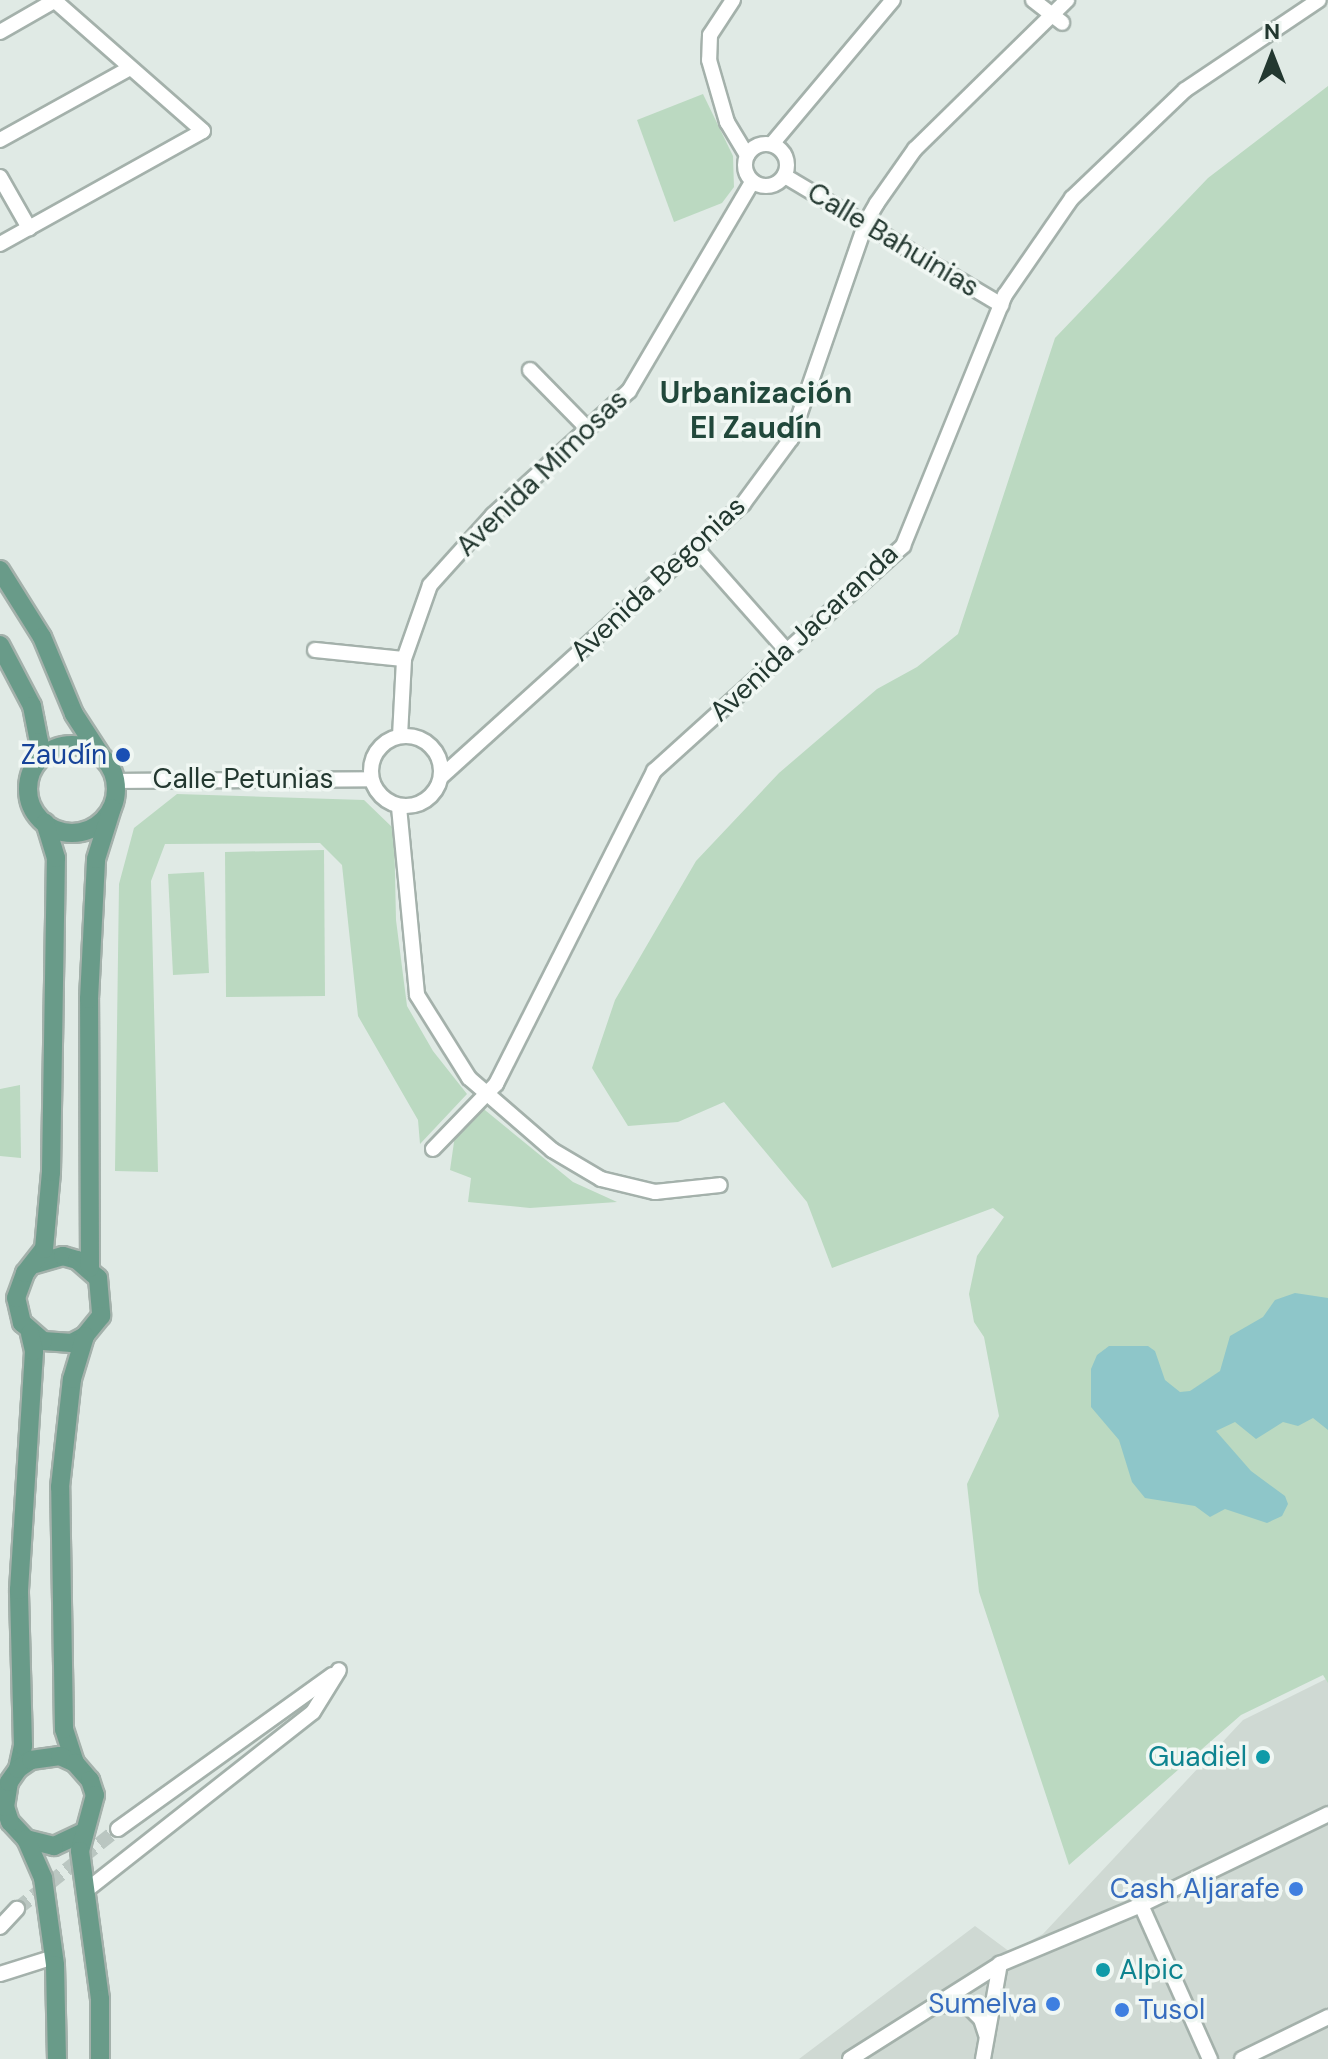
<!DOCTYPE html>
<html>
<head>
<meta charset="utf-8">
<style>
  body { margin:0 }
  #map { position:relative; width:1328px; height:2059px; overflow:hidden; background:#e0eae5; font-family:"DM Sans",sans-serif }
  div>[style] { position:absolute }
  .built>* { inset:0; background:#cfd9d3 }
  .green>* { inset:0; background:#bbd9c1 }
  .water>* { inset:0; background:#8ec6c9 }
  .minor-tunnel>* { height:14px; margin-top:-7px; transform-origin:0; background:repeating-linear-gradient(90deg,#bac6c1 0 14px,transparent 0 21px) }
  .roads { filter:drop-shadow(2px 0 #a4b1ab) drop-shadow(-2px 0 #a4b1ab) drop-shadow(0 2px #a4b1ab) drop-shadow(0 -2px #a4b1ab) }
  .minor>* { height:14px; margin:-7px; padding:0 7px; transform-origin:7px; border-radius:7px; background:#fff }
  .minor>.ring { margin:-7px; padding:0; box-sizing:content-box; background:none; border:14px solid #fff; border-radius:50% }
  .major>* { height:18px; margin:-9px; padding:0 9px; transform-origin:9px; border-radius:9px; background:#699b89 }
  .major>.ring { margin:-9px; padding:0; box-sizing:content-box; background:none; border:18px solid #699b89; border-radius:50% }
  .dots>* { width:22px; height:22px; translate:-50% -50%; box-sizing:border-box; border:4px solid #f0f7f3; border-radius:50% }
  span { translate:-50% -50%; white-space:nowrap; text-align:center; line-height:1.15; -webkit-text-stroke:7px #f0f7f3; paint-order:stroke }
  .street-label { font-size:28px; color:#233830 }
  .transit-label { font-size:28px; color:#164399 }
  .right { translate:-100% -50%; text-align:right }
  .culture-label { font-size:28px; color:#0d838f }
  .left { translate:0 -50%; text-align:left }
  .shop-label { font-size:28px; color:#366cbe }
  .neighbourhood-label { font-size:30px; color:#21483b; font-weight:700 }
  .north { position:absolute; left:1232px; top:16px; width:80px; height:80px; -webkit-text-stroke:6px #f0f7f3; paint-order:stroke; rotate:0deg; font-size:22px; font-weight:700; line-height:32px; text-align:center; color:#233830 }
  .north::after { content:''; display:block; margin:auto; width:28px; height:36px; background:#233830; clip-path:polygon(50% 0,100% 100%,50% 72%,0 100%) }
</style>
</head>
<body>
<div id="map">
  <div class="built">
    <div style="clip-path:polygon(1328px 1678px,1328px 2059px,799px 2059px,975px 1926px,1010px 1952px,1043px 1934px,1243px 1720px)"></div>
  </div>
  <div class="green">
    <div style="clip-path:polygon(1328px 86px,1328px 1683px,1323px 1675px,1241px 1715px,1069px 1865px,979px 1592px,967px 1484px,999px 1416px,984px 1337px,974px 1322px,969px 1294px,977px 1256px,1004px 1217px,993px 1208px,832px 1268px,807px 1202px,724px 1102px,678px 1122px,628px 1126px,592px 1068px,615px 1000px,696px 861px,779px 773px,877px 689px,917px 667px,958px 634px,1055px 338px,1208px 178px)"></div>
    <div style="clip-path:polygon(703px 94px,733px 156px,734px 187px,722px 203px,674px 222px,637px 120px)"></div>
    <div style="clip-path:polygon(177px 794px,364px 800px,394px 829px,396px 920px,407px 1006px,433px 1051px,467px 1094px,420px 1144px,418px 1120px,358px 1016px,342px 865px,320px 843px,165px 844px,151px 881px,158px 1172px,115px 1171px,119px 884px,134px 828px)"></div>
    <div style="clip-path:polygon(324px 850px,325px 996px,226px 997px,225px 852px)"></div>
    <div style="clip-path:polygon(204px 872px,209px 973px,173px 975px,168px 874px)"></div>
    <div style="clip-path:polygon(20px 1085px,21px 1158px,0 1156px,0 1089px)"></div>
    <div style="clip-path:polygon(480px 1106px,573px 1182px,617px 1202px,530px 1208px,468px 1202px,471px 1178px,450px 1170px,455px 1135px)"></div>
  </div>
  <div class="water">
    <div style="clip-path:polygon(1295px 1293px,1328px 1298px,1328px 1430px,1313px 1418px,1298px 1426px,1283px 1422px,1256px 1439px,1235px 1422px,1216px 1431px,1251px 1471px,1285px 1496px,1288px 1504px,1282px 1516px,1267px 1523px,1225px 1509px,1210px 1517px,1195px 1506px,1145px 1498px,1132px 1482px,1119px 1440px,1091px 1407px,1091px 1369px,1097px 1355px,1109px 1346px,1148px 1346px,1155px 1351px,1165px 1380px,1180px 1392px,1190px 1391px,1220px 1371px,1230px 1336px,1263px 1317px,1275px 1300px)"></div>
  </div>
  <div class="minor-tunnel">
    <div style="left:17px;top:1909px;width:129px;rotate:-38.4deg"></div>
  </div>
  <div class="roads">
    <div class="minor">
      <div style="left:733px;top:0;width:42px;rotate:123.3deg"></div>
      <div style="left:710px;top:35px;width:25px;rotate:92deg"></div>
      <div style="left:709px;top:60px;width:65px;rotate:73.8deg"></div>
      <div style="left:727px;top:122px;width:39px;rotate:59deg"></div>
      <div style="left:1033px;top:0;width:37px;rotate:38deg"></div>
      <div style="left:0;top:32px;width:62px;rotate:-29.9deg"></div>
      <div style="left:0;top:140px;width:149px;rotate:-29deg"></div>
      <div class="ring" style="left:745px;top:144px;width:28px;height:28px"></div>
      <div style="left:772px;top:144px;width:188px;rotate:-50deg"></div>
      <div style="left:785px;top:176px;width:252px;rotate:30.8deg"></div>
      <div style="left:0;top:177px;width:59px;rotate:60.4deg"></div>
      <div style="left:0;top:244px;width:232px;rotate:-29.1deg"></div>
      <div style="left:203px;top:131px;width:198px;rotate:-138.7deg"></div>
      <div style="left:530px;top:370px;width:80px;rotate:45.5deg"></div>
      <div style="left:695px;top:547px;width:139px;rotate:48.5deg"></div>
      <div style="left:315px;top:650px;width:89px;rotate:5.8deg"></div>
      <div class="ring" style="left:371px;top:736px;width:56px;height:56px"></div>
      <div style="left:400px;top:736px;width:77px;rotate:-87deg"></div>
      <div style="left:404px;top:659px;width:78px;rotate:-70.6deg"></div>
      <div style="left:430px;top:585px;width:94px;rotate:-48deg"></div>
      <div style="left:493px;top:515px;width:184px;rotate:-42.4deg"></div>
      <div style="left:629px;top:391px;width:243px;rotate:-59.5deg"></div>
      <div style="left:442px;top:776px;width:406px;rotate:-42.1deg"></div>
      <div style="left:743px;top:504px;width:81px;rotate:-53.6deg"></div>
      <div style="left:791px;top:439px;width:230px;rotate:-70.9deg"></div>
      <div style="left:866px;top:222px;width:22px;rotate:-60deg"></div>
      <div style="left:877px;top:203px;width:66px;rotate:-54.9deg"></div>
      <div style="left:915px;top:149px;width:213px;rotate:-44.4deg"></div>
      <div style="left:115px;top:781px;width:256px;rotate:-0.4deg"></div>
      <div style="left:399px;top:807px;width:189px;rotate:84.5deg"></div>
      <div style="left:417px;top:995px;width:98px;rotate:57.9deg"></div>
      <div style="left:469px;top:1078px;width:110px;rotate:40.9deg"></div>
      <div style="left:552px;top:1150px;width:57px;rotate:30.6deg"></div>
      <div style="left:601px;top:1179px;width:56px;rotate:13.5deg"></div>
      <div style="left:655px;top:1192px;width:65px;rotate:-6.1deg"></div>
      <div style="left:433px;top:1149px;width:91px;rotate:-45.9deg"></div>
      <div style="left:496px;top:1084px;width:351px;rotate:-63.2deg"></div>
      <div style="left:654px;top:771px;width:336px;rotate:-42.1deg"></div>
      <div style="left:903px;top:546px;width:271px;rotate:-67.9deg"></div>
      <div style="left:1005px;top:295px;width:118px;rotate:-55.4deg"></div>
      <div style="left:1072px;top:198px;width:156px;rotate:-43.7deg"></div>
      <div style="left:1185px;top:90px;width:161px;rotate:-33.9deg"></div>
      <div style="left:118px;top:1829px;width:264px;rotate:-35.7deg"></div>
      <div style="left:88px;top:1889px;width:286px;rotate:-38.2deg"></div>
      <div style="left:313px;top:1712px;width:49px;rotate:-58.2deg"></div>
      <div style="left:1141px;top:1905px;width:169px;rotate:65.9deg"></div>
      <div style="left:0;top:1927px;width:25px;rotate:-47deg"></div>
      <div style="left:0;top:1974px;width:57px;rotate:-17.5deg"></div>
      <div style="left:940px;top:2005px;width:28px;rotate:2deg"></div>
      <div style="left:968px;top:2006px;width:18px;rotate:45deg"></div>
      <div style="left:981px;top:2019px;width:16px;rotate:72deg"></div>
      <div style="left:850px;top:2059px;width:178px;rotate:-32.3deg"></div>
      <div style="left:1000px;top:1964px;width:153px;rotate:-22.7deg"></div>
      <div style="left:1141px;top:1905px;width:208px;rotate:-25.9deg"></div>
      <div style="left:983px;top:2059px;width:97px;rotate:-79.9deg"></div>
      <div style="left:1242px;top:2059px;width:96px;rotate:-26deg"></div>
    </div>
    <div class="major">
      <div style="left:0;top:570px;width:79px;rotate:57.9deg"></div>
      <div style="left:42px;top:637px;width:83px;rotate:67.4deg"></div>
      <div style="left:74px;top:714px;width:48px;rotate:57deg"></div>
      <div style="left:0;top:645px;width:69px;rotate:62.3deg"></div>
      <div style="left:32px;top:706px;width:37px;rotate:79deg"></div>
      <div style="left:39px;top:742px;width:23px;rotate:100deg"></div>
      <div class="ring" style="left:28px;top:745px;width:70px;height:70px"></div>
      <div style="left:35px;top:1264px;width:29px;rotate:-16deg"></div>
      <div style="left:63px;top:1256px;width:15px;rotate:16deg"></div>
      <div style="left:77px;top:1260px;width:28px;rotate:41deg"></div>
      <div style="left:98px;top:1278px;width:38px;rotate:85deg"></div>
      <div style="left:101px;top:1316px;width:26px;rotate:129deg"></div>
      <div style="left:85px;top:1336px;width:15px;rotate:152deg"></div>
      <div style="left:72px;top:1343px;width:29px;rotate:-176deg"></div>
      <div style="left:43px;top:1341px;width:28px;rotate:-139deg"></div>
      <div style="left:22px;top:1323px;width:26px;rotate:-103deg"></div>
      <div style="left:16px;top:1298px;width:27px;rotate:-70deg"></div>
      <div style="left:25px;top:1273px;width:31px;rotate:-52deg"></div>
      <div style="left:44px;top:1249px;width:77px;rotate:-84.8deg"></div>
      <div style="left:51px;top:1172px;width:314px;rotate:-89.1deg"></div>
      <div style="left:56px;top:858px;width:37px;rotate:-107deg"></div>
      <div style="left:90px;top:1268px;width:269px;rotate:-90.2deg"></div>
      <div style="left:89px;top:999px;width:140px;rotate:-87.1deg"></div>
      <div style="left:96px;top:859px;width:53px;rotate:-72.6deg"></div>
      <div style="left:75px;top:1763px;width:36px;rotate:-108deg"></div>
      <div style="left:64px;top:1729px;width:242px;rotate:-90.9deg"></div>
      <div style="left:60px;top:1487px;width:109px;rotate:-83.7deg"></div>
      <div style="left:72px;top:1379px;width:45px;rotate:-73.2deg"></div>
      <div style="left:18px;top:1769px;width:24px;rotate:-78deg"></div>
      <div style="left:23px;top:1746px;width:156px;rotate:-91.5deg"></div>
      <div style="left:19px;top:1590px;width:239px;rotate:-86.4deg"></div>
      <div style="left:34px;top:1351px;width:18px;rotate:-103deg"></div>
      <div style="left:82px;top:1833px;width:31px;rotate:155deg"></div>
      <div style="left:54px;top:1846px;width:29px;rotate:-166deg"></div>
      <div style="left:26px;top:1839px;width:23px;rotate:-133deg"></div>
      <div style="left:10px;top:1822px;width:16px;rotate:-108deg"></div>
      <div style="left:5px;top:1807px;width:25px;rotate:-81deg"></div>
      <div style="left:9px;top:1782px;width:16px;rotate:-55deg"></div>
      <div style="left:18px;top:1769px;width:16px;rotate:-35deg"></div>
      <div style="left:31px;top:1760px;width:29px;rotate:-8deg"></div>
      <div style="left:60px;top:1756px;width:17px;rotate:25deg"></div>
      <div style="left:75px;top:1763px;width:23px;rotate:49deg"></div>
      <div style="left:90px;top:1780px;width:16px;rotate:72deg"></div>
      <div style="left:95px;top:1795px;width:58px;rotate:105deg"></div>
      <div style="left:80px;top:1851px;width:149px;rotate:82.3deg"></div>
      <div style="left:100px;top:1999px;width:60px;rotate:90deg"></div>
      <div style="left:26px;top:1839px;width:43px;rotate:66.4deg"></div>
      <div style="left:43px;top:1878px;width:88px;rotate:82.1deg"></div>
      <div style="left:55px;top:1965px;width:94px;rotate:88.8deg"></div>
    </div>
  </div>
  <div class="dots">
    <div style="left:123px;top:755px;background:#1a4fb4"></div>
    <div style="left:1263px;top:1757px;background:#0f9aa8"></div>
    <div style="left:1296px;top:1889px;background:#3f7fe0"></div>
    <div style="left:1103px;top:1970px;background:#0f9aa8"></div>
    <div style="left:1053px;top:2004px;background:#3f7fe0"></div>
    <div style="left:1122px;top:2010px;background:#3f7fe0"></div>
  </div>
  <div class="street-label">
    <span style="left:893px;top:240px;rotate:31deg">Calle Bahuinias</span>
    <span style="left:542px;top:473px;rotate:-44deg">Avenida Mimosas</span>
    <span style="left:658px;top:579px;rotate:-43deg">Avenida Begonias</span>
    <span style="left:804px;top:633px;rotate:-43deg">Avenida Jacaranda</span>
    <span style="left:243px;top:779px">Calle Petunias</span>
  </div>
  <div class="transit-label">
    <span class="right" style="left:107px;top:755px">Zaudín</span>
  </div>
  <div class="culture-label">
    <span class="right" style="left:1247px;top:1757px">Guadiel</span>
    <span class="left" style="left:1119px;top:1970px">Alpic</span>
  </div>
  <div class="shop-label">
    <span class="right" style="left:1280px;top:1889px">Cash Aljarafe</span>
    <span class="right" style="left:1037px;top:2004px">Sumelva</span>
    <span class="left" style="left:1138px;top:2010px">Tusol</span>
  </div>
  <div class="neighbourhood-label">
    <span style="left:756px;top:410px">Urbanización<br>El Zaudín</span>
  </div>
  <div class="north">N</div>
</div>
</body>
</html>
